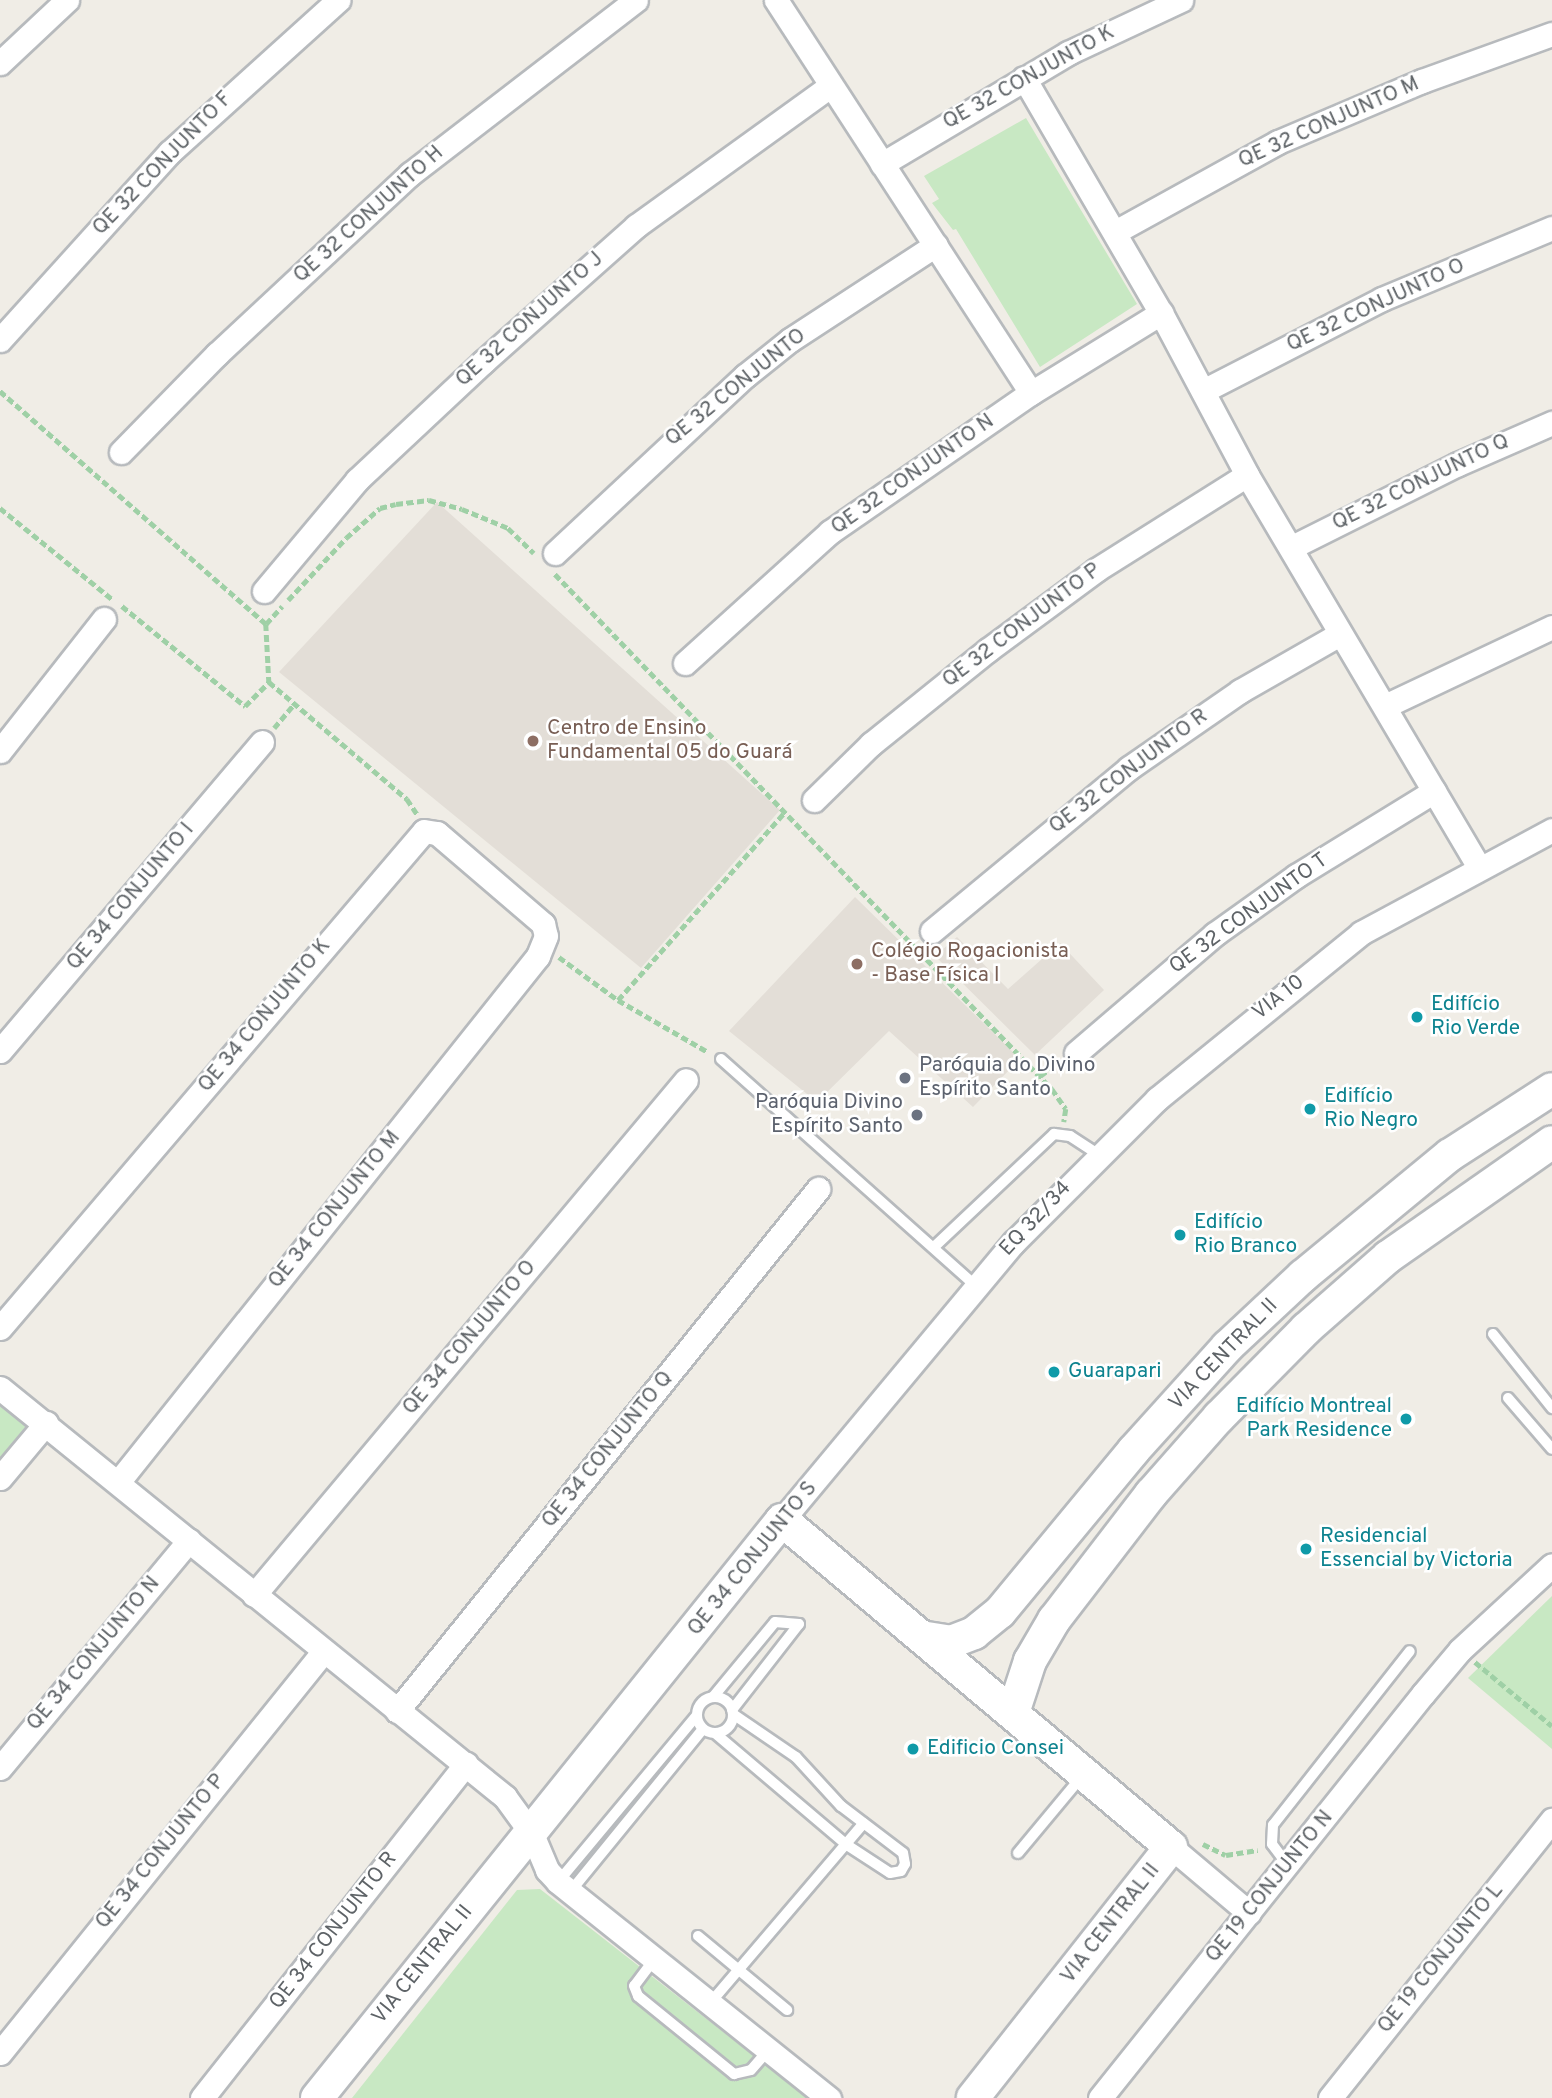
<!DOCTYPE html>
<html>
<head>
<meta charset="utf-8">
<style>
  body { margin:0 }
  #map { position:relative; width:1552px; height:2098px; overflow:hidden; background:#f0ede6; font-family:Overpass,sans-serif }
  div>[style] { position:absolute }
  .education>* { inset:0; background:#e3ded7 }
  .green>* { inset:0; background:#c8e8c3 }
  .path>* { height:4.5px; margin-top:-2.25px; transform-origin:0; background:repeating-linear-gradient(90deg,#9fd0a6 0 7px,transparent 0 10.5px) }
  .roads { filter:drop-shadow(2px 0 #b7babd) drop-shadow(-2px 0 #b7babd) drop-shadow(0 2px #b7babd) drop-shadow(0 -2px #b7babd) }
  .lane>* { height:10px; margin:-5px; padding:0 5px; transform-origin:5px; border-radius:5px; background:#fff }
  .lane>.ring { margin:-5px; padding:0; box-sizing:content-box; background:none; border:10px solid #fff; border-radius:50% }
  .street>* { height:23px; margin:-11.5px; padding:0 11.5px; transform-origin:11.5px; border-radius:11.5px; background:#fff }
  .secondary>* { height:32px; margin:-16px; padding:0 16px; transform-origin:16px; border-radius:16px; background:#fff }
  .dots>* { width:19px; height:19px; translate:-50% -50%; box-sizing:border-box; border:4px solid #fff; border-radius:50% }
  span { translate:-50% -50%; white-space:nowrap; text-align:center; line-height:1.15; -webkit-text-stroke:5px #fff; paint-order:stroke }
  .street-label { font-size:21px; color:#5e6367 }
  .education-label { font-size:21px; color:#785e54 }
  .left { translate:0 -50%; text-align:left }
  .culture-label { font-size:21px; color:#0d838f }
  .right { translate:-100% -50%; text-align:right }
  .worship-label { font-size:21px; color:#5b616d }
</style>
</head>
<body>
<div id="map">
  <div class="education">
    <div style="clip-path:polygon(437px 502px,780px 810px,641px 968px,279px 672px)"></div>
    <div style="clip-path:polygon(855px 897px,1020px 1059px,973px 1107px,889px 1031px,817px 1102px,729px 1031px)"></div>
    <div style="clip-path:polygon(957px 937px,1008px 989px,1060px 943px,1104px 990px,1035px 1055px,935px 956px)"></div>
  </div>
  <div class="green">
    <div style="clip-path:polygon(1026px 118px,1137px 304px,1040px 367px,956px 229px,953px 230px,932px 203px,939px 199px,924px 176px)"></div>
    <div style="clip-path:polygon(0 1404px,28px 1428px,0 1461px)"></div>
    <div style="clip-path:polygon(1552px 1596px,1552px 1749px,1468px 1678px)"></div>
    <div style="clip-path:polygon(540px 1889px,808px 2098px,352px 2098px,517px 1890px)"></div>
  </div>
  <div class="path">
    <div style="left:0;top:391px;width:354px;rotate:41.2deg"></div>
    <div style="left:266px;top:624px;width:24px;rotate:-48deg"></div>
    <div style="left:0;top:508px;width:144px;rotate:39.1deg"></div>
    <div style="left:555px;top:574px;width:716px;rotate:46.02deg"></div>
    <div style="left:1052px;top:1089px;width:24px;rotate:55deg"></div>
    <div style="left:1066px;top:1109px;width:13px;rotate:99deg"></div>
    <div style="left:288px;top:600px;width:85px;rotate:-46.9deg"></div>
    <div style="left:346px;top:538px;width:45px;rotate:-41.4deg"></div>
    <div style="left:380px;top:508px;width:16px;rotate:-14deg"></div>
    <div style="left:396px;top:504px;width:33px;rotate:-7deg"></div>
    <div style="left:429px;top:500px;width:34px;rotate:15deg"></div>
    <div style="left:462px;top:509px;width:50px;rotate:22.4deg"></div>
    <div style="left:508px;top:528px;width:36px;rotate:44deg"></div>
    <div style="left:122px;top:606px;width:159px;rotate:39.1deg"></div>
    <div style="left:245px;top:706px;width:34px;rotate:-45deg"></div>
    <div style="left:266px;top:624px;width:58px;rotate:87deg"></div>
    <div style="left:269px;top:682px;width:181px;rotate:40.3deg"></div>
    <div style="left:407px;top:799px;width:18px;rotate:56deg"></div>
    <div style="left:274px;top:728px;width:31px;rotate:-50deg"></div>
    <div style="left:559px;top:957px;width:73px;rotate:36.1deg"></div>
    <div style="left:618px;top:1000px;width:104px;rotate:30deg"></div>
    <div style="left:618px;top:1000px;width:249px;rotate:-48.4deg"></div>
    <div style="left:1040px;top:1076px;width:25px;rotate:-37deg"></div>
    <div style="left:1475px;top:1662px;width:100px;rotate:39.7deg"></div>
    <div style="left:1203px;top:1844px;width:25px;rotate:26deg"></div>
    <div style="left:1226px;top:1855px;width:32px;rotate:-9deg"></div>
  </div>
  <div class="roads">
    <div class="lane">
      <div style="left:721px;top:1059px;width:341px;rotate:41.7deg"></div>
      <div style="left:934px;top:1247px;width:165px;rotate:-43.3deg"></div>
      <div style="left:1054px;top:1134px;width:16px;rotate:7deg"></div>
      <div style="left:1070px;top:1136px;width:33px;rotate:33deg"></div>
      <div style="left:1493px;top:1334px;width:95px;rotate:51.4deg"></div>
      <div style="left:1508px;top:1398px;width:67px;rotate:49.2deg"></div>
      <div style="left:713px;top:1697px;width:97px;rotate:-50.4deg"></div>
      <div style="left:775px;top:1622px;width:24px;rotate:5deg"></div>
      <div class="ring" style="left:697px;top:1697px;width:26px;height:26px"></div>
      <div style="left:732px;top:1710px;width:109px;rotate:-52.1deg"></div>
      <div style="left:716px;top:1734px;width:172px;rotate:40.3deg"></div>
      <div style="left:847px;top:1845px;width:51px;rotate:33.1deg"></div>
      <div style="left:890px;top:1873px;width:11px;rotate:-10deg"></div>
      <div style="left:901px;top:1871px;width:8px;rotate:-60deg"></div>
      <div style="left:905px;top:1864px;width:11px;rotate:-100deg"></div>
      <div style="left:903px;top:1853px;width:78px;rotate:-142.8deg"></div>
      <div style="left:841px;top:1806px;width:67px;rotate:-132.6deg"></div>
      <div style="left:796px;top:1757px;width:76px;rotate:-145.7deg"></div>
      <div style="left:1018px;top:1853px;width:102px;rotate:-50.2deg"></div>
      <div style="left:1287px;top:1864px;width:25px;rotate:-127deg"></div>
      <div style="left:1272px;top:1844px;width:19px;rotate:-87deg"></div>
      <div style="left:1273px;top:1825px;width:221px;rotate:-51.8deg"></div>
      <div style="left:558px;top:1882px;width:217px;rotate:-50.2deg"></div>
      <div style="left:570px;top:1892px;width:210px;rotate:-50.8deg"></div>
      <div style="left:698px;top:1936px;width:116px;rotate:39.7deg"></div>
      <div style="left:656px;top:1957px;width:36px;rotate:127deg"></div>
      <div style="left:634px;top:1986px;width:11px;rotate:68deg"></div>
      <div style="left:638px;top:1996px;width:124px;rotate:39.1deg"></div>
      <div style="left:734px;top:2074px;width:17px;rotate:-13deg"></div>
      <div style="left:751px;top:2070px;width:28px;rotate:-49deg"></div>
      <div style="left:711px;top:2002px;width:235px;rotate:-49.5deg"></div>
    </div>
    <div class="street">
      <div style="left:776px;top:0;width:468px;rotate:57deg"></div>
      <div style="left:0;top:63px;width:92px;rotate:-43.2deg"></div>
      <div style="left:1024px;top:78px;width:272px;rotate:59.8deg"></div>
      <div style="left:1161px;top:313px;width:183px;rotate:62deg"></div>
      <div style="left:1247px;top:475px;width:456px;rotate:59.4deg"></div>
      <div style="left:882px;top:164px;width:217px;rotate:-30.8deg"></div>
      <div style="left:1068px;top:53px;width:125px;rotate:-25.1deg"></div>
      <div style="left:1115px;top:232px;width:186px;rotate:-28.9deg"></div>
      <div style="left:1278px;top:142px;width:156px;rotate:-23deg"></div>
      <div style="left:1422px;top:81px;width:138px;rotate:-19.9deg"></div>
      <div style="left:0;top:340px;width:253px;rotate:-47.9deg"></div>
      <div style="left:170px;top:152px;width:227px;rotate:-42.1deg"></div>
      <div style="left:1203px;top:391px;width:201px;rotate:-27.2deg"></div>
      <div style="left:1382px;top:299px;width:184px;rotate:-22.7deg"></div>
      <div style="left:121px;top:452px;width:137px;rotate:-45.6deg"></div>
      <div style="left:217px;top:354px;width:264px;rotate:-43deg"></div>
      <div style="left:410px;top:174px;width:285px;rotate:-37.6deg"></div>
      <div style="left:1292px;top:547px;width:186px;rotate:-26.6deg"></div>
      <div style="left:1458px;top:464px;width:103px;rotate:-23.6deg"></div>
      <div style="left:555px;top:553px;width:260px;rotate:-43deg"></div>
      <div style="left:745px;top:376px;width:58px;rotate:-38.7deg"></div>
      <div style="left:790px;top:340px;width:174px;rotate:-33.1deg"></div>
      <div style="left:264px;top:591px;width:145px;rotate:-50deg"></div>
      <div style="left:357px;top:480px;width:173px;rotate:-43.1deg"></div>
      <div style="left:483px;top:362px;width:205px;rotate:-41.6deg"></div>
      <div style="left:636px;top:226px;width:239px;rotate:-35.8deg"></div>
      <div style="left:685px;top:663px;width:195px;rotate:-42.1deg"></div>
      <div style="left:830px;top:532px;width:244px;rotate:-34.7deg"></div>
      <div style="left:1031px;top:393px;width:153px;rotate:-31.6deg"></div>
      <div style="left:1385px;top:706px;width:185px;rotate:-25.3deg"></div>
      <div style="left:0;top:751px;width:168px;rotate:-51.8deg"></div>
      <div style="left:814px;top:800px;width:80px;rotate:-44.5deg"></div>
      <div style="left:871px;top:744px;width:150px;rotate:-38.8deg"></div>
      <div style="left:988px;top:650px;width:134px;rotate:-36.5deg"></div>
      <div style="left:1096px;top:570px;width:178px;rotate:-32.2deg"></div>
      <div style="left:932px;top:931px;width:256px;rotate:-39.6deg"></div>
      <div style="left:1129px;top:768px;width:135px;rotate:-34.7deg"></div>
      <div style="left:1240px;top:691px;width:115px;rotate:-29.7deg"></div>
      <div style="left:0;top:1051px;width:405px;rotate:-49.7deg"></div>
      <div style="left:1076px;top:1053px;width:183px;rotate:-40.6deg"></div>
      <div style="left:1215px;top:934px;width:100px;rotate:-35.6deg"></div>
      <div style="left:1296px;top:876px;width:162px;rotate:-31.6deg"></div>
      <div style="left:0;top:1328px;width:653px;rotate:-49.53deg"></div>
      <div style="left:424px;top:831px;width:13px;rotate:9deg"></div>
      <div style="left:437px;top:833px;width:140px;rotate:40.6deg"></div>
      <div style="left:543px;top:924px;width:12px;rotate:76deg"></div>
      <div style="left:546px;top:936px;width:22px;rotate:112deg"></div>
      <div style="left:538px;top:956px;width:672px;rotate:128.59deg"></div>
      <div style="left:0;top:1388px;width:650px;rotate:39deg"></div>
      <div style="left:505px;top:1797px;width:46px;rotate:53.9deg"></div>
      <div style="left:532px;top:1834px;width:39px;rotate:67deg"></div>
      <div style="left:547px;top:1870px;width:16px;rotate:47deg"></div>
      <div style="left:558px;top:1882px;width:347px;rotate:38.6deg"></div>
      <div style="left:0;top:1478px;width:72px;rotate:-50.1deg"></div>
      <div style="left:782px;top:1520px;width:362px;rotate:-50.2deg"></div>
      <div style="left:1014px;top:1242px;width:202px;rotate:-45deg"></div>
      <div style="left:1157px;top:1099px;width:263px;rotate:-39.1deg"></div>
      <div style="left:1361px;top:933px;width:217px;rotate:-28.3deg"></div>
      <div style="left:254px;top:1595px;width:672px;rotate:-50.01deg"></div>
      <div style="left:397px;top:1711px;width:671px;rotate:-51.11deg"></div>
      <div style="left:0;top:1768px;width:296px;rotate:-50.3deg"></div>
      <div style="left:1171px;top:1847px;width:102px;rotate:40.2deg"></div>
      <div style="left:0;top:2053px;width:515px;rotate:-51.15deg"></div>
      <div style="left:202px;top:2098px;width:426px;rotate:-51.7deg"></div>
      <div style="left:1100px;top:2098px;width:517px;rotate:-51.36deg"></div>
      <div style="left:1423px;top:1694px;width:57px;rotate:-49.9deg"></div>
      <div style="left:1460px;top:1650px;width:125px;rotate:-42.7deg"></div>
      <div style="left:1330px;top:2098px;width:356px;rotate:-51.4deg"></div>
    </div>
    <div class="secondary">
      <div style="left:927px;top:1638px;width:24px;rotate:9deg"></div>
      <div style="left:951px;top:1642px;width:25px;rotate:-21deg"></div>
      <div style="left:974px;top:1633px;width:33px;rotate:-39deg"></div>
      <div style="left:1000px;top:1612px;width:210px;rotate:-50.4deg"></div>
      <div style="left:1134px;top:1450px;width:139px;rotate:-47.9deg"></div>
      <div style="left:1227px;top:1347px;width:104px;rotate:-43.1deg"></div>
      <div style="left:1303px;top:1276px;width:190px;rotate:-39.5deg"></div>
      <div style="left:1450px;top:1155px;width:121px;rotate:-32.9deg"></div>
      <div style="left:1013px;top:1713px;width:55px;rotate:-71.9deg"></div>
      <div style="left:1030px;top:1661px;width:48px;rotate:-59.7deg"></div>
      <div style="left:1054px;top:1620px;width:159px;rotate:-52.4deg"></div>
      <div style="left:1151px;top:1494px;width:103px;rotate:-48.6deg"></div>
      <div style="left:1219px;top:1417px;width:124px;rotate:-45.3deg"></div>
      <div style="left:1306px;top:1329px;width:109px;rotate:-41.3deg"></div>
      <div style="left:1388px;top:1257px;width:200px;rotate:-35deg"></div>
      <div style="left:317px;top:2098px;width:742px;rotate:-51.18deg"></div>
      <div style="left:782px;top:1520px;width:508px;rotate:40.05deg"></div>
      <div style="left:1171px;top:1847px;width:320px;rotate:128.3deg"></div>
    </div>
  </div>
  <div class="dots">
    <div style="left:533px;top:741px;background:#8d6e63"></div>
    <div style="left:857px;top:964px;background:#8d6e63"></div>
    <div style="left:1417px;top:1017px;background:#0f9aa8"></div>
    <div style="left:905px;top:1078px;background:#6b7280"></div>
    <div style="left:1310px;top:1109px;background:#0f9aa8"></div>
    <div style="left:917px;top:1115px;background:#6b7280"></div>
    <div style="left:1180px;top:1235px;background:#0f9aa8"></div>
    <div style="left:1054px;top:1372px;background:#0f9aa8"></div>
    <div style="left:1406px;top:1419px;background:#0f9aa8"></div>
    <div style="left:1306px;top:1549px;background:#0f9aa8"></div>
    <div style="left:913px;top:1749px;background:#0f9aa8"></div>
  </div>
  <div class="street-label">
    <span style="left:1029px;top:78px;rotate:-29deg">QE 32 CONJUNTO K</span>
    <span style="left:1329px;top:123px;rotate:-24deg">QE 32 CONJUNTO M</span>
    <span style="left:163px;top:164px;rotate:-46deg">QE 32 CONJUNTO F</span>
    <span style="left:369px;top:215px;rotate:-42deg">QE 32 CONJUNTO H</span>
    <span style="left:1376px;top:306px;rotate:-25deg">QE 32 CONJUNTO O</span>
    <span style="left:530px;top:320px;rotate:-42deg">QE 32 CONJUNTO J</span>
    <span style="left:736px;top:388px;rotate:-39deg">QE 32 CONJUNTO</span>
    <span style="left:913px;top:475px;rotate:-35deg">QE 32 CONJUNTO N</span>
    <span style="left:1421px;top:483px;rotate:-26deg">QE 32 CONJUNTO Q</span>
    <span style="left:1022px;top:626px;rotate:-37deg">QE 32 CONJUNTO P</span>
    <span style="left:1129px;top:772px;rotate:-37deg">QE 32 CONJUNTO R</span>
    <span style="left:131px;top:897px;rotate:-50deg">QE 34 CONJUNTO I</span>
    <span style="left:1249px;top:914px;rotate:-36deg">QE 32 CONJUNTO T</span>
    <span style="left:1279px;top:998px;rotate:-38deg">VIA 10</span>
    <span style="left:265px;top:1016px;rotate:-50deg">QE 34 CONJUNTO K</span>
    <span style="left:335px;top:1210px;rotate:-51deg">QE 34 CONJUNTO M</span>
    <span style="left:1036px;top:1219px;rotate:-47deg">EQ 32/34</span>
    <span style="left:470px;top:1338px;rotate:-50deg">QE 34 CONJUNTO O</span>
    <span style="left:1224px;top:1355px;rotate:-46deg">VIA CENTRAL II</span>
    <span style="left:608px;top:1450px;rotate:-51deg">QE 34 CONJUNTO Q</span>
    <span style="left:753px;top:1559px;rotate:-51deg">QE 34 CONJUNTO S</span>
    <span style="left:94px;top:1654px;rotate:-50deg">QE 34 CONJUNTO N</span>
    <span style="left:161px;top:1852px;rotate:-51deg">QE 34 CONJUNTO P</span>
    <span style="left:1270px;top:1887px;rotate:-51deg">QE 19 CONJUNTO N</span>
    <span style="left:1111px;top:1924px;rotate:-52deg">VIA CENTRAL II</span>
    <span style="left:334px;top:1931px;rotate:-52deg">QE 34 CONJUNTO R</span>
    <span style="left:1441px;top:1959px;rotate:-51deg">QE 19 CONJUNTO L</span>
    <span style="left:423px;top:1965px;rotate:-51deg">VIA CENTRAL II</span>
  </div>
  <div class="education-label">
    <span class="left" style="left:547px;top:741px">Centro de Ensino<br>Fundamental 05 do Guará</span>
    <span class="left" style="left:871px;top:964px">Colégio Rogacionista<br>- Base Física I</span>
  </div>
  <div class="culture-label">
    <span class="left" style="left:1431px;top:1017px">Edifício<br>Rio Verde</span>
    <span class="left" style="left:1324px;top:1109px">Edifício<br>Rio Negro</span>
    <span class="left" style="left:1194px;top:1235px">Edifício<br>Rio Branco</span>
    <span class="left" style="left:1068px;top:1372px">Guarapari</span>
    <span class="right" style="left:1392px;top:1419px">Edifício Montreal<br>Park Residence</span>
    <span class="left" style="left:1320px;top:1549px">Residencial<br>Essencial by Victoria</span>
    <span class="left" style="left:927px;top:1749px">Edificio Consei</span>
  </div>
  <div class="worship-label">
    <span class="left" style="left:919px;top:1078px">Paróquia do Divino<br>Espírito Santo</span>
    <span class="right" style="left:903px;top:1115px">Paróquia Divino<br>Espírito Santo</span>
  </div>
</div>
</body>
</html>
